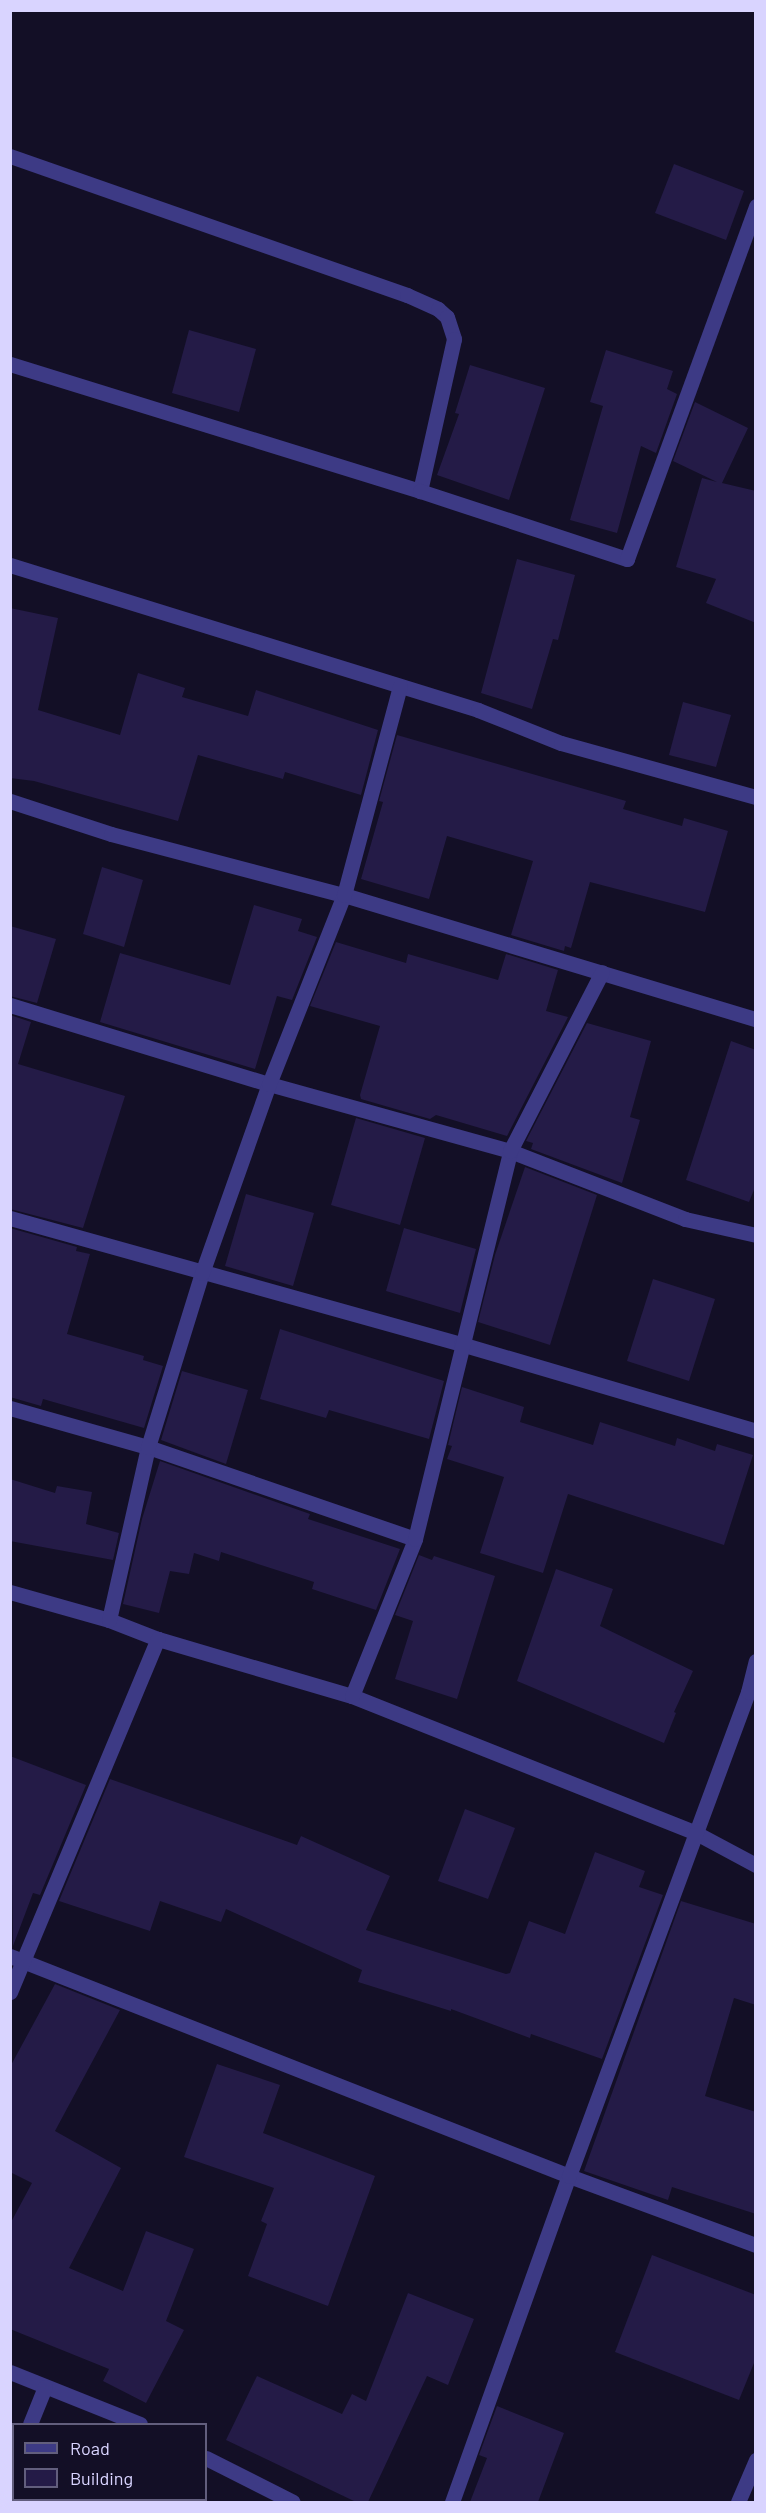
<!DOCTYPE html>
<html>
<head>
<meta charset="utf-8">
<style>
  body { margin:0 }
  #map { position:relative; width:766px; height:2513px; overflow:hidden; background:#130f26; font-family:Barlow,sans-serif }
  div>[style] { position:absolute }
  .building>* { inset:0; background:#241b47 }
  .street>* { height:15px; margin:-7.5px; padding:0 7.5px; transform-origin:7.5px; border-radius:7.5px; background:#3d3a85 }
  span { translate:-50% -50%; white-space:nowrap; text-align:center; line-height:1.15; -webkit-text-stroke:6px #130f26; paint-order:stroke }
  .frame { position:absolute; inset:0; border:12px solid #d9d4ff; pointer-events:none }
  .legend { position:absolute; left:12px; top:2423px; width:195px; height:78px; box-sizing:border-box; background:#130f26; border:2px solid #625e7d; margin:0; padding:8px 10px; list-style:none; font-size:18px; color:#d9d4ff }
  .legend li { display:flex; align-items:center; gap:12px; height:30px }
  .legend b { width:30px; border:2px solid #625e7d }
</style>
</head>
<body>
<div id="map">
  <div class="building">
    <div style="clip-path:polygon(674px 164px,744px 191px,726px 240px,655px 213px)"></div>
    <div style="clip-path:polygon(189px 330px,256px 349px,239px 412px,172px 393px)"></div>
    <div style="clip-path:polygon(606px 350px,673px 371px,667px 389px,677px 394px,656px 453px,641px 446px,617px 533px,570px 520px,603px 406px,590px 402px)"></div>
    <div style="clip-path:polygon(470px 365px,545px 388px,509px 500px,437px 475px,459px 414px,455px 413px)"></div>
    <div style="clip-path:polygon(695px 402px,748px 428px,722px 483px,756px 491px,756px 623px,706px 603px,716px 579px,676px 567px,702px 478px,717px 482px,673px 461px)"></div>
    <div style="clip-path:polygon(517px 559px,575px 575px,558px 640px,553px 639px,532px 709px,481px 693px)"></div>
    <div style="clip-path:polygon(10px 608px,58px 618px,38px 710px,120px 735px,138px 673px,185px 688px,182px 697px,248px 716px,256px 690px,378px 730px,361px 795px,285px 772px,283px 779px,198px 755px,178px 821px,34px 781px,10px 778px)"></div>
    <div style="clip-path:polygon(683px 702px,731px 715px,716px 767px,669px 755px)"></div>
    <div style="clip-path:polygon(397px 735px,626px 801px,623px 809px,682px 826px,684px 818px,728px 831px,705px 912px,590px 882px,571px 948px,565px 946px,564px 951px,511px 935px,533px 861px,447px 836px,429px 899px,361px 879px,383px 802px,379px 801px)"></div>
    <div style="clip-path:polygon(102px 867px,143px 880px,124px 947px,83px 934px)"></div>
    <div style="clip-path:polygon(254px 905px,302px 919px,298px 931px,317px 937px,292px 1000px,277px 996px,255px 1069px,100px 1022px,120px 953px,230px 985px)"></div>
    <div style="clip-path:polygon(10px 926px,56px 939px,37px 1003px,10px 996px)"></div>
    <div style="clip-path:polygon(336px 942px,406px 963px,408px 954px,498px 980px,506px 954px,558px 970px,546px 1011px,568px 1017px,507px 1136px,436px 1115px,430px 1119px,361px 1099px,360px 1095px,380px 1026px,310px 1006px)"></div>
    <div style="clip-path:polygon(10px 1015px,31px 1022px,18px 1064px,125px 1096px,83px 1228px,10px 1209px)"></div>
    <div style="clip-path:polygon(587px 1023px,651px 1041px,630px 1117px,640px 1120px,622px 1183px,531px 1149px,533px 1143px,526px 1141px)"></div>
    <div style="clip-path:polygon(731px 1041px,756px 1050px,756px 1185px,749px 1202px,686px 1180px)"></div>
    <div style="clip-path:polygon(356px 1118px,425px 1138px,400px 1225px,331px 1205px)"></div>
    <div style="clip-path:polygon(525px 1167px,597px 1195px,550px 1345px,478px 1322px,495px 1255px)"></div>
    <div style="clip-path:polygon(246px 1194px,314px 1213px,293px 1286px,225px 1266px)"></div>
    <div style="clip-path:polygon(10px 1228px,77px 1247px,76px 1251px,90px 1254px,67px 1334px,144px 1356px,143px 1360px,163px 1366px,144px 1428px,43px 1399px,41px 1406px,10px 1397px)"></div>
    <div style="clip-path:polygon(404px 1228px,476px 1249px,460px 1313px,386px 1291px)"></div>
    <div style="clip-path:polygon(653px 1279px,715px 1299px,689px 1381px,627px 1361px)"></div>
    <div style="clip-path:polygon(280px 1329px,444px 1381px,429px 1439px,329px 1410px,326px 1418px,260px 1399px)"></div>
    <div style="clip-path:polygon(182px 1371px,248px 1390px,226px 1464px,161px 1440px)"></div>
    <div style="clip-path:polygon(462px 1387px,524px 1407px,520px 1422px,593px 1445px,600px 1422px,675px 1446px,677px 1438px,715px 1451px,717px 1444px,753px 1455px,724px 1545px,568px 1494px,543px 1573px,480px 1553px,504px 1477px,447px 1459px,452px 1446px,448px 1445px)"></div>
    <div style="clip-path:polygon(160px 1461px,310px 1514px,308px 1519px,400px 1549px,376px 1610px,312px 1589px,314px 1582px,221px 1552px,219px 1561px,194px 1553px,189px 1574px,170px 1571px,159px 1613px,123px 1604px,142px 1519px)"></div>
    <div style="clip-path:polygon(10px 1479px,55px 1493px,57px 1486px,92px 1492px,86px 1524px,119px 1533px,113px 1560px,10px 1541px)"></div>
    <div style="clip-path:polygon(419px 1555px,432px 1560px,434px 1556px,495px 1576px,457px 1699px,395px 1679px,413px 1621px,395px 1615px)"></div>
    <div style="clip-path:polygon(556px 1569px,613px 1589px,600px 1626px,693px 1671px,674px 1712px,676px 1713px,664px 1743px,517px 1681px)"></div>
    <div style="clip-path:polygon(10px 1756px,86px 1785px,40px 1895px,33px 1893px,13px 1946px)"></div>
    <div style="clip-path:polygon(110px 1779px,297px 1845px,301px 1836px,390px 1876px,366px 1930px,506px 1974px,510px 1973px,529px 1921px,565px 1934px,595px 1852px,645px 1871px,639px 1887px,663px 1895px,602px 2059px,531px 2034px,530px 2038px,451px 2009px,451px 2011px,358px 1982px,362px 1970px,226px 1909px,221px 1922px,160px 1901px,150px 1931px,59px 1901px)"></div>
    <div style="clip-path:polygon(465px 1809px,515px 1828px,488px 1899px,438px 1881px)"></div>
    <div style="clip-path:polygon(681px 1901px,756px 1924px,756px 2005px,734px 1998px,705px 2096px,756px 2112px,756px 2214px,672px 2187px,668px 2200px,584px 2171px)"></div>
    <div style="clip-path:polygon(55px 1984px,120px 2010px,55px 2131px,121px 2168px,69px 2268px,123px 2291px,146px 2231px,194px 2249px,166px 2321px,184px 2330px,146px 2403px,103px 2381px,109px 2369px,10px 2329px,10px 2224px,32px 2183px,10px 2172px,10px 2067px)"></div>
    <div style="clip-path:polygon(217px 2064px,280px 2085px,263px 2133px,375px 2176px,328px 2306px,248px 2276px,267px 2224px,261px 2221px,274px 2188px,184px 2157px)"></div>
    <div style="clip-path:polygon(652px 2255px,756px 2295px,756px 2358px,739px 2400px,615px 2352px)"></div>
    <div style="clip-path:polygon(408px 2293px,474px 2319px,448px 2385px,427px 2376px,368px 2502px,356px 2502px,226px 2440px,257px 2376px,342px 2414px,352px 2394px,366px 2401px)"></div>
    <div style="clip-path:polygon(497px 2406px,564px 2433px,538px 2502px,470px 2502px,487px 2458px,479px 2455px)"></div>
  </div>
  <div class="street">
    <div style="left:10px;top:156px;width:421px;rotate:19.3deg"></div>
    <div style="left:407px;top:295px;width:34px;rotate:24deg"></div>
    <div style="left:438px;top:309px;width:12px;rotate:42deg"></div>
    <div style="left:447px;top:317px;width:23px;rotate:72deg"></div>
    <div style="left:454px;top:339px;width:156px;rotate:102.6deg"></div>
    <div style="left:10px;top:364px;width:429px;rotate:17.2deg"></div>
    <div style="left:420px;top:491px;width:218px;rotate:18.2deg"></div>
    <div style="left:627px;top:559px;width:376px;rotate:-69.9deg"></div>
    <div style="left:10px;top:565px;width:490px;rotate:17.2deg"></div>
    <div style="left:478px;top:710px;width:89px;rotate:21.7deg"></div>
    <div style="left:561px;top:743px;width:202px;rotate:15.5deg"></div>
    <div style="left:10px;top:801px;width:106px;rotate:18.1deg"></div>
    <div style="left:111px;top:834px;width:241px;rotate:14.7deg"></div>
    <div style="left:344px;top:895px;width:430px;rotate:16.8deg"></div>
    <div style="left:10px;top:1005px;width:271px;rotate:17deg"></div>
    <div style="left:269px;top:1084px;width:250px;rotate:15.5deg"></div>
    <div style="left:510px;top:1151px;width:188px;rotate:21.2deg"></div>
    <div style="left:685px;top:1219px;width:73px;rotate:12.7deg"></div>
    <div style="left:10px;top:1218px;width:468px;rotate:15.6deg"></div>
    <div style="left:461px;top:1344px;width:308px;rotate:16.4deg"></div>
    <div style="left:10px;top:1408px;width:143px;rotate:15.8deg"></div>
    <div style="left:148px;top:1447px;width:282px;rotate:19deg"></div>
    <div style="left:10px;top:1592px;width:103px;rotate:15.8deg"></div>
    <div style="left:109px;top:1620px;width:53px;rotate:21.2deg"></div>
    <div style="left:158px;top:1639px;width:202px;rotate:16.4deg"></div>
    <div style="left:352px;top:1696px;width:370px;rotate:21.7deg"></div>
    <div style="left:696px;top:1833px;width:68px;rotate:28.1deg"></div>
    <div style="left:109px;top:1620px;width:177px;rotate:-77.3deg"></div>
    <div style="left:148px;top:1447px;width:182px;rotate:-72.8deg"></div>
    <div style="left:202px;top:1273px;width:201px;rotate:-70.5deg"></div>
    <div style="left:269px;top:1084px;width:203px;rotate:-68.4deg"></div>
    <div style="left:344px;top:895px;width:216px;rotate:-75deg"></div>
    <div style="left:352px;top:1696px;width:169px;rotate:-68.1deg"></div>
    <div style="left:415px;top:1539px;width:399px;rotate:-76.2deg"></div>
    <div style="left:510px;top:1151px;width:201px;rotate:-62.8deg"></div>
    <div style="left:10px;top:1956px;width:601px;rotate:21.48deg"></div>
    <div style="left:569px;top:2176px;width:199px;rotate:20.3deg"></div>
    <div style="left:10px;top:1992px;width:383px;rotate:-67.3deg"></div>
    <div style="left:10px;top:2372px;width:140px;rotate:21.8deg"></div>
    <div style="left:30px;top:2424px;width:40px;rotate:-68deg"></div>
    <div style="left:206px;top:2458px;width:97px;rotate:26.8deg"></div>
    <div style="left:10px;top:2472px;width:8px;rotate:-60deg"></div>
    <div style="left:452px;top:2502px;width:346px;rotate:-70.3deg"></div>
    <div style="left:569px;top:2176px;width:516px;rotate:-69.7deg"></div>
    <div style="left:748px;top:1692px;width:32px;rotate:-76deg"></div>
    <div style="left:738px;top:2502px;width:46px;rotate:-66.8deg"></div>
  </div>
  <div class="frame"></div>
  <ul class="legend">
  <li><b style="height:8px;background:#3d3a85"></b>Road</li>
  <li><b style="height:16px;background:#241b47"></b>Building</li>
  </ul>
</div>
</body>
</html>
